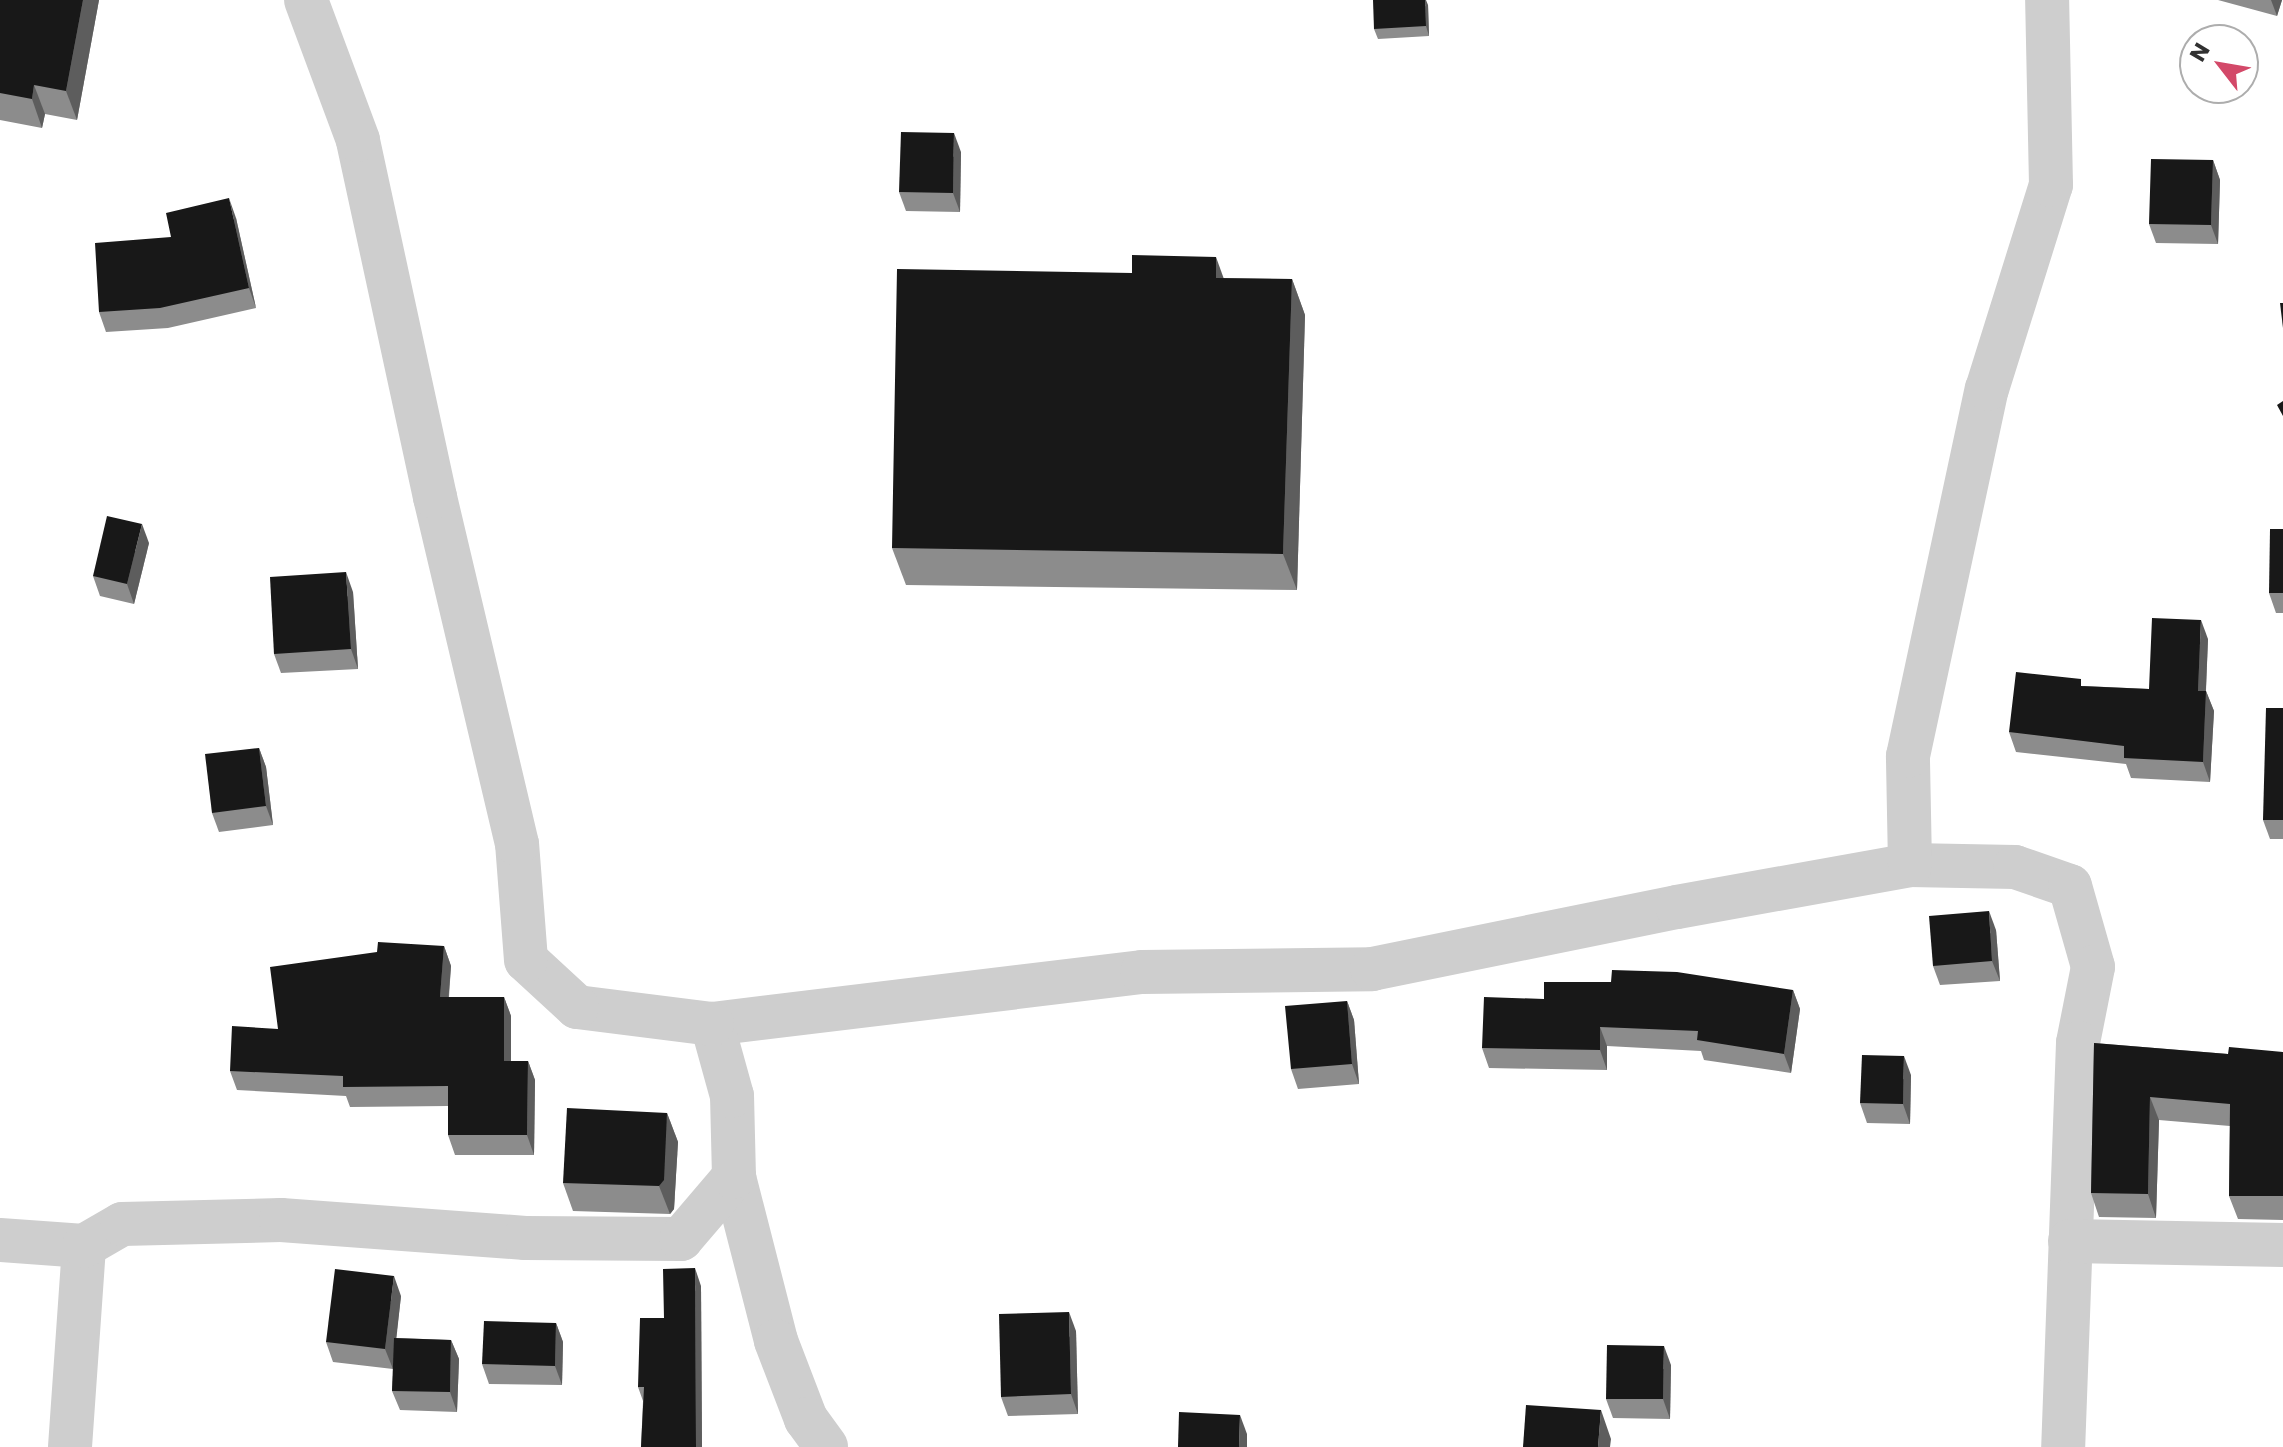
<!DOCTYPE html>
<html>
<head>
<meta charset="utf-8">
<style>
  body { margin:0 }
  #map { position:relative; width:2283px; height:1447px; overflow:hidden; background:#fff; font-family:Poppins,sans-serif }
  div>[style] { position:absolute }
  .minor>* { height:44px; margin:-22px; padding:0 22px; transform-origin:22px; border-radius:22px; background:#cecece }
  .wall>* { inset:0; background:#8c8c8c }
  .shaded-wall>* { inset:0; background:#5d5d5d }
  .building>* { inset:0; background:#181818 }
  span { translate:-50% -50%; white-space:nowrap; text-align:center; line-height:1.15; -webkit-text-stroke:8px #fff; paint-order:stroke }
  .north { position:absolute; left:2179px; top:24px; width:80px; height:80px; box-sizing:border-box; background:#fff; border:2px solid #adadad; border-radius:50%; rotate:301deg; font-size:22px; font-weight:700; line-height:32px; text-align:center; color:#313131 }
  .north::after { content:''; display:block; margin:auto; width:28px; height:36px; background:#d34969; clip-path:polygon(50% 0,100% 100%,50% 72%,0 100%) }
</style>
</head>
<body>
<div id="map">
  <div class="minor">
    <div style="left:1910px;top:865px;width:105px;rotate:1.1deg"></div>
    <div style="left:2015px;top:867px;width:58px;rotate:19.1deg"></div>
    <div style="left:2070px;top:886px;width:84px;rotate:74.1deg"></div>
    <div style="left:2093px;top:967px;width:77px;rotate:101.2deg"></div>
    <div style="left:2078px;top:1043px;width:404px;rotate:92.1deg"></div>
    <div style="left:712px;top:1024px;width:433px;rotate:-6.9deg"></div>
    <div style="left:1142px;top:972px;width:230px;rotate:-0.7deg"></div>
    <div style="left:1372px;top:969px;width:311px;rotate:-11.5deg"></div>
    <div style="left:1677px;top:907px;width:237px;rotate:-10.2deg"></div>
    <div style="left:1910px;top:865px;width:109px;rotate:-91.1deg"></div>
    <div style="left:1908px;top:756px;width:375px;rotate:-77.9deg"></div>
    <div style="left:1987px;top:389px;width:214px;rotate:-72.6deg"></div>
    <div style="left:2051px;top:185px;width:185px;rotate:-91.2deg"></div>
    <div style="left:734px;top:1177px;width:169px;rotate:75.6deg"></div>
    <div style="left:776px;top:1341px;width:84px;rotate:69deg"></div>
    <div style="left:806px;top:1419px;width:34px;rotate:54deg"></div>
    <div style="left:0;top:1240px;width:84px;rotate:4.1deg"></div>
    <div style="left:2070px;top:1241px;width:213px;rotate:1.1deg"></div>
    <div style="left:70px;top:1447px;width:201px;rotate:-86deg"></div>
    <div style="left:84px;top:1246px;width:44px;rotate:-30.1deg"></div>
    <div style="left:122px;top:1224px;width:159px;rotate:-1.4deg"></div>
    <div style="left:281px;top:1220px;width:245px;rotate:4.2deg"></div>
    <div style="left:525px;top:1238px;width:156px;rotate:0.4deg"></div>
    <div style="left:681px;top:1239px;width:82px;rotate:-49.5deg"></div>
    <div style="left:734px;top:1177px;width:81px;rotate:-91.4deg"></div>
    <div style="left:732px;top:1096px;width:75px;rotate:-105.5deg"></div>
    <div style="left:712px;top:1024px;width:136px;rotate:-172.8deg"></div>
    <div style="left:577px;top:1007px;width:69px;rotate:-137.3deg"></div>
    <div style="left:526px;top:960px;width:116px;rotate:-94.4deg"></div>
    <div style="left:517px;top:844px;width:357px;rotate:-103.3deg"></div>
    <div style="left:435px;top:497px;width:365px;rotate:-102.2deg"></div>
    <div style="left:358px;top:140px;width:149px;rotate:-110.4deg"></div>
  </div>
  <div class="wall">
    <div style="clip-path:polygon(0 0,99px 0,77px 120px,45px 114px,42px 128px,0 120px)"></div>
    <div style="clip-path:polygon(2218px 0,2282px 0,2277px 16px)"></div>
    <div style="clip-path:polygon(1428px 5px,1429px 36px,1378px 39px,1374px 29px)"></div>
    <div style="clip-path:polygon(961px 152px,960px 212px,906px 211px,899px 192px)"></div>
    <div style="clip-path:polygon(2213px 160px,2220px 180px,2218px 244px,2156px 243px,2149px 224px)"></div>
    <div style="clip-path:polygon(236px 218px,256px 308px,168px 328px,106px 332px,99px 312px,171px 237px)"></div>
    <div style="clip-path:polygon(1223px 278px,1292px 279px,1305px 315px,1297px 590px,906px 585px,892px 548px)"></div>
    <div style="clip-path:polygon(2283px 529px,2283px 613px,2276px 613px,2269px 593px)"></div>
    <div style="clip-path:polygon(149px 543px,134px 604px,100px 596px,93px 576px)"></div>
    <div style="clip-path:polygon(353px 592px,358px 669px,281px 673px,274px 654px)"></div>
    <div style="clip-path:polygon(2208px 639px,2206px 691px,2214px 711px,2210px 782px,2131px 778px,2126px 764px,2016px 752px,2009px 732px,2084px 686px,2149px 689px)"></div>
    <div style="clip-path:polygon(2283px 708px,2283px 839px,2270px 839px,2263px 820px)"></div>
    <div style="clip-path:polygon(259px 748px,266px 767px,273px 825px,219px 832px,212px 813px)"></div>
    <div style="clip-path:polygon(1996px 930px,2000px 981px,1940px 985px,1933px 966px)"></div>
    <div style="clip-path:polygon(444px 946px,451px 966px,449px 997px,504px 997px,511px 1016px,511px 1061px,528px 1061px,535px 1080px,534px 1155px,455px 1155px,448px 1135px,448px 1106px,350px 1107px,346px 1096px,237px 1090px,230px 1071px,278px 1029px)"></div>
    <div style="clip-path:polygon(1793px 990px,1800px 1009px,1791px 1073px,1704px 1060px,1701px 1051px,1607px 1046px,1607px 1070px,1489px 1068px,1482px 1048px,1544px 999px)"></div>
    <div style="clip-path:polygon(1347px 1001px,1354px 1020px,1359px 1084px,1298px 1089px,1291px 1069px)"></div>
    <div style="clip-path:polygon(2094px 1043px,2228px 1054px,2283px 1052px,2283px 1220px,2238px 1219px,2229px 1196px,2230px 1126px,2159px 1120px,2156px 1218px,2099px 1217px,2091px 1193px)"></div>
    <div style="clip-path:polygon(1911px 1075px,1910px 1124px,1867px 1123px,1860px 1103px)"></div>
    <div style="clip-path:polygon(667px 1113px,678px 1142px,674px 1209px,670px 1214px,573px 1211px,563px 1183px)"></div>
    <div style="clip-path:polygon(701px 1286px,702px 1447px,641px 1447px,643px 1401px,638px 1387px,664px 1318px)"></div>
    <div style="clip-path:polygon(401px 1296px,396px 1338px,451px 1340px,459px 1359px,457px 1412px,400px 1410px,392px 1391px,394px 1359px,393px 1369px,333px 1362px,326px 1342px)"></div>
    <div style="clip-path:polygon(556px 1323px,563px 1342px,562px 1385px,489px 1384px,482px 1364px)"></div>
    <div style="clip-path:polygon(1076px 1331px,1078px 1414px,1008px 1416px,1001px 1397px)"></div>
    <div style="clip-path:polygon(1671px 1365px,1670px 1419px,1613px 1418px,1606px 1399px)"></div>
  </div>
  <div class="shaded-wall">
    <div style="clip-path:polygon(83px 0,99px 0,77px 120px,66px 91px)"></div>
    <div style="clip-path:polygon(1425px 0,1426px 0,1428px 5px,1429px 36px,1426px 26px)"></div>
    <div style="clip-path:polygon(2271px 0,2282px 0,2277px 16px)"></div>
    <div style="clip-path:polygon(34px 85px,45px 114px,42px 128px,32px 99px)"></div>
    <div style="clip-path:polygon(954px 133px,961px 152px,960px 212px,953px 193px)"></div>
    <div style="clip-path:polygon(2213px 160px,2220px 180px,2218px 244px,2211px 225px)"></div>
    <div style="clip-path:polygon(229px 198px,236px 218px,256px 308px,249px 288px)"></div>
    <div style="clip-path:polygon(1216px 257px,1229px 293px,1216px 278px)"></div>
    <div style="clip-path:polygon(1292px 279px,1305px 315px,1297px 590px,1283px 554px)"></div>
    <div style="clip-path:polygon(142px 524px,149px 543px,134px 604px,127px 584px)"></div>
    <div style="clip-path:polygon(346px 572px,353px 592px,358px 669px,351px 649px)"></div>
    <div style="clip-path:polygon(2201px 620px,2208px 639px,2205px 710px,2198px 691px)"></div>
    <div style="clip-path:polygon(2206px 691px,2214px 711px,2210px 782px,2203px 762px)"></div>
    <div style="clip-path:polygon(259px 748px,266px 767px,273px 825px,266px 806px)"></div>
    <div style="clip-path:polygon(1989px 911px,1996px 930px,2000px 981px,1992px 961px)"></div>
    <div style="clip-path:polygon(444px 946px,451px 966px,447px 1016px,440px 997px)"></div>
    <div style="clip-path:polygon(1793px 990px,1800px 1009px,1791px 1073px,1784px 1054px)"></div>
    <div style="clip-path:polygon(504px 997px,511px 1016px,511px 1080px,504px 1061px)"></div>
    <div style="clip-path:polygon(1347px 1001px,1354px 1020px,1359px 1084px,1352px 1064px)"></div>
    <div style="clip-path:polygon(1600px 1027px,1607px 1046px,1607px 1070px,1600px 1050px)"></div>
    <div style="clip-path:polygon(1904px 1056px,1911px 1075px,1910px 1124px,1903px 1104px)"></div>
    <div style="clip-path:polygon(528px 1061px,535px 1080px,534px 1155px,527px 1135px)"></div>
    <div style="clip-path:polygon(2150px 1097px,2159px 1120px,2156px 1218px,2148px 1194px)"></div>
    <div style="clip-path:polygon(667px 1113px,678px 1142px,674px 1209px,670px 1214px,659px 1186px)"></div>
    <div style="clip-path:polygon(695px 1268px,701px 1286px,702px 1447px,696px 1447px)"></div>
    <div style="clip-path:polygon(394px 1276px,401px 1296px,393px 1369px,385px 1349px)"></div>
    <div style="clip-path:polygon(1069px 1312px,1076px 1331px,1078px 1414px,1071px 1394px)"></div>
    <div style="clip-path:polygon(556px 1323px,563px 1342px,562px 1385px,555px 1366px)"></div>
    <div style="clip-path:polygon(451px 1340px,459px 1359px,457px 1412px,450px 1392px)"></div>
    <div style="clip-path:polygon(1664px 1346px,1671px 1365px,1670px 1419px,1663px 1399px)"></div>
    <div style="clip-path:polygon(1601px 1410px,1611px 1439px,1610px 1447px,1598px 1447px)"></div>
    <div style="clip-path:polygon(1240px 1415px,1247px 1434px,1247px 1447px,1239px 1447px)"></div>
  </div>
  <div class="building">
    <div style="clip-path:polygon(0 0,83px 0,66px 91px,34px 85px,32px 99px,0 93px)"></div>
    <div style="clip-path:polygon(1373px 0,1425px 0,1426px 26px,1374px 29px)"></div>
    <div style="clip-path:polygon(901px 132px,954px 133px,953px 193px,899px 192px)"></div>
    <div style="clip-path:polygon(2151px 159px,2213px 160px,2211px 225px,2149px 224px)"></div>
    <div style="clip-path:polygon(229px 198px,249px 288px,160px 308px,99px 312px,95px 243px,171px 237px,166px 213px)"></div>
    <div style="clip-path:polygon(1132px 255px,1216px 257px,1216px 278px,1292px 279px,1283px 554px,892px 548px,897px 269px,1132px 273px)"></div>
    <div style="clip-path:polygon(2280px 303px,2283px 303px,2283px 328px)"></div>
    <div style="clip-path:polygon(2283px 401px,2283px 416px,2277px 405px)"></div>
    <div style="clip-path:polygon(107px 516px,142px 524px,127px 584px,93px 576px)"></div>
    <div style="clip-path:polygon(2270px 529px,2283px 529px,2283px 593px,2269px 593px)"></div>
    <div style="clip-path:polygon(346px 572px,351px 649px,274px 654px,270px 577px)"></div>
    <div style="clip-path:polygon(2152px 618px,2201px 620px,2198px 691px,2206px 691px,2203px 762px,2124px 758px,2124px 746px,2009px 732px,2016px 672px,2081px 679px,2081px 686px,2149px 689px)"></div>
    <div style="clip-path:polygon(2266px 708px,2283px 708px,2283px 820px,2263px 820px)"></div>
    <div style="clip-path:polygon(259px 748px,266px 806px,212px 813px,205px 754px)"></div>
    <div style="clip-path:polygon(1989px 911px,1992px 961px,1933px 966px,1929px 916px)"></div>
    <div style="clip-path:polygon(378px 942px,444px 946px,440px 997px,504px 997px,504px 1061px,528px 1061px,527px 1135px,448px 1135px,448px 1086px,343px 1087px,343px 1076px,230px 1071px,232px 1026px,278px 1029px,270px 967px,377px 952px)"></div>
    <div style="clip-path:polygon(1612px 970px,1677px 972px,1793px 990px,1784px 1054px,1697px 1040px,1698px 1031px,1600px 1027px,1600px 1050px,1482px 1048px,1484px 997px,1544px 999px,1544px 982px,1611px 982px)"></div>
    <div style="clip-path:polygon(1347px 1001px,1352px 1064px,1291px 1069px,1285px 1006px)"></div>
    <div style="clip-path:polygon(2094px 1043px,2228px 1054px,2229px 1047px,2283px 1052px,2283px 1196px,2229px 1196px,2230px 1104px,2150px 1097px,2148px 1194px,2091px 1193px)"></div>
    <div style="clip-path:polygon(1862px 1055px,1904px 1056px,1903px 1104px,1860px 1103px)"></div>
    <div style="clip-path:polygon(567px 1108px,667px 1113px,664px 1180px,659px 1186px,563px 1183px)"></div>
    <div style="clip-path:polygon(695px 1268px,696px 1447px,641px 1447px,644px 1387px,638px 1387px,640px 1318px,664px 1318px,663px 1269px)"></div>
    <div style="clip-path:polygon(335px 1269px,394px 1276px,385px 1349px,326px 1342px)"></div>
    <div style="clip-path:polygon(1069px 1312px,1071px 1394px,1001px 1397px,999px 1314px)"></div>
    <div style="clip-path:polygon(484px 1321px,556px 1323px,555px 1366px,482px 1364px)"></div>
    <div style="clip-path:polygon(394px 1338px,451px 1340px,450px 1392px,392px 1391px)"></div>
    <div style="clip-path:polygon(1607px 1345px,1664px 1346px,1663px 1399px,1606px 1399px)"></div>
    <div style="clip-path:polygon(1526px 1405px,1601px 1410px,1598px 1447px,1523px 1447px)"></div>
    <div style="clip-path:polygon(1179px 1412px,1240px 1415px,1239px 1447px,1178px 1447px)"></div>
  </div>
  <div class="north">N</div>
</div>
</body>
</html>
